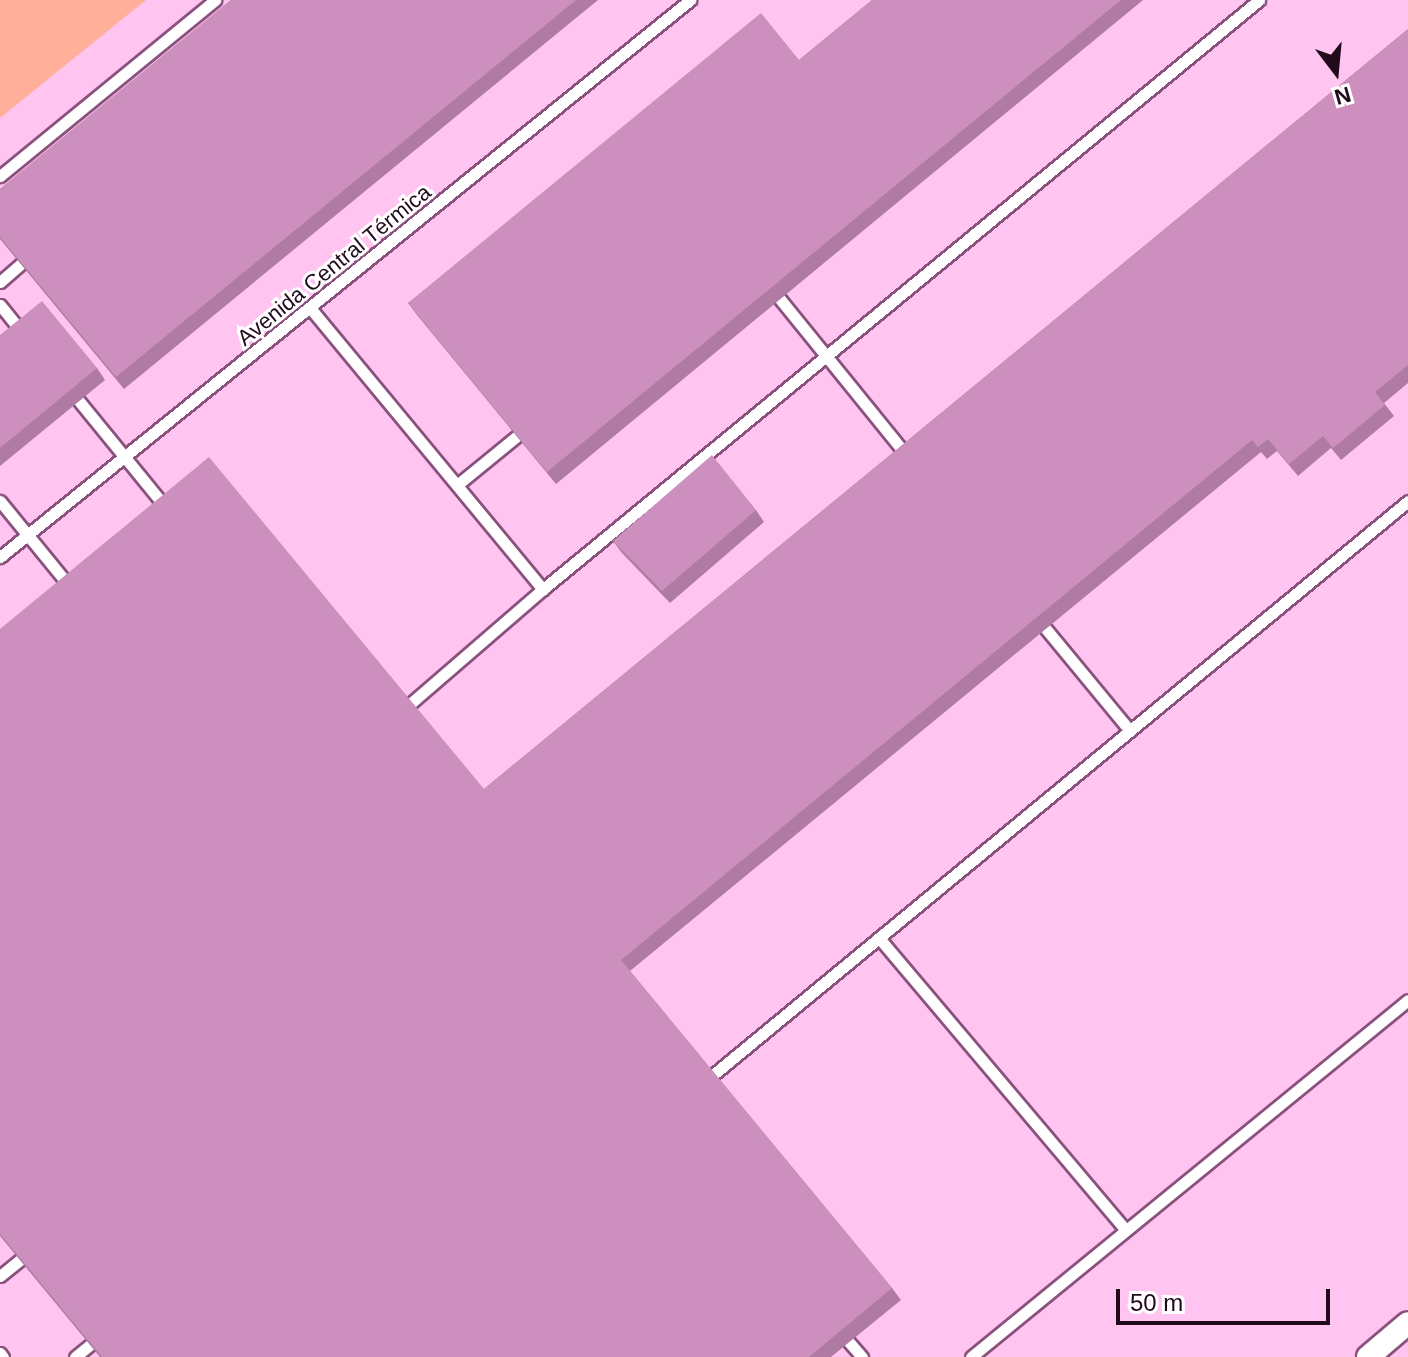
<!DOCTYPE html>
<html>
<head>
<meta charset="utf-8">
<style>
  body { margin:0 }
  #map { position:relative; width:1408px; height:1357px; overflow:hidden; background:#fcd4f1; font-family:Helvetica,sans-serif }
  div>[style] { position:absolute }
  .built>* { inset:0; background:#ffc5f0 }
  .green>* { inset:0; background:#ffaf9a }
  .roads { filter:drop-shadow(2px 0 #8a517d) drop-shadow(-2px 0 #8a517d) drop-shadow(0 2px #8a517d) drop-shadow(0 -2px #8a517d) }
  .lane>* { height:11px; margin:-5.5px; padding:0 5.5px; transform-origin:5.5px; border-radius:5.5px; background:#fff }
  .street>* { height:22px; margin:-11px; padding:0 11px; transform-origin:11px; border-radius:11px; background:#fff }
  .wall>* { inset:0; background:#af7ba3 }
  .building>* { inset:0; background:#cc8fbe }
  span { translate:-50% -50%; white-space:nowrap; text-align:center; line-height:1.15; -webkit-text-stroke:6px #fff; paint-order:stroke }
  .street-label { font-size:22px; color:#200a1c }
  .north { position:absolute; left:1296px; top:32px; width:80px; height:80px; -webkit-text-stroke:6px #fff; paint-order:stroke; rotate:164deg; font-size:22px; font-weight:700; line-height:32px; text-align:center; color:#200a1c }
  .north::after { content:''; display:block; margin:auto; width:28px; height:36px; background:#200a1c; clip-path:polygon(50% 0,100% 100%,50% 72%,0 100%) }
  .scale { position:absolute; left:1116px; top:1289px; width:214px; height:36px; box-sizing:border-box; border:4px solid #200a1c; border-top:0; padding-left:10px; font-size:24px; line-height:28px; white-space:nowrap; color:#200a1c; -webkit-text-stroke:6px #fff; paint-order:stroke }
</style>
</head>
<body>
<div id="map">
  <div class="built">
    <div style="clip-path:polygon(0 0,1408px 0,1408px 1357px,0 1357px)"></div>
  </div>
  <div class="green">
    <div style="clip-path:polygon(0 0,146px 0,0 118px)"></div>
  </div>
  <div class="roads">
    <div class="lane">
      <div style="left:0;top:176px;width:278px;rotate:-39.3deg"></div>
      <div style="left:0;top:282px;width:28px;rotate:-41deg"></div>
      <div style="left:780px;top:299px;width:203px;rotate:51deg"></div>
      <div style="left:0;top:305px;width:36px;rotate:51deg"></div>
      <div style="left:311px;top:309px;width:364px;rotate:50.4deg"></div>
      <div style="left:543px;top:589px;width:927px;rotate:-39.44deg"></div>
      <div style="left:79px;top:401px;width:139px;rotate:50.8deg"></div>
      <div style="left:457px;top:485px;width:77px;rotate:-39.2deg"></div>
      <div style="left:0;top:501px;width:112px;rotate:50.8deg"></div>
      <div style="left:0;top:557px;width:887px;rotate:-38.91deg"></div>
      <div style="left:1046px;top:629px;width:132px;rotate:50.5deg"></div>
      <div style="left:411px;top:703px;width:174px;rotate:-40.8deg"></div>
      <div style="left:879px;top:938px;width:382px;rotate:49.8deg"></div>
      <div style="left:714px;top:1074px;width:900px;rotate:-39.54deg"></div>
      <div style="left:0;top:1276px;width:26px;rotate:-39deg"></div>
      <div style="left:849px;top:1342px;width:20px;rotate:49deg"></div>
      <div style="left:0;top:1353px;width:5px;rotate:53deg"></div>
      <div style="left:75px;top:1357px;width:19px;rotate:-39deg"></div>
      <div style="left:971px;top:1357px;width:564px;rotate:-39.25deg"></div>
    </div>
    <div class="street">
      <div style="left:1368px;top:1357px;width:52px;rotate:-40.4deg"></div>
    </div>
  </div>
  <div class="wall">
    <div style="clip-path:polygon(231px 0,598px 0,124px 389px,0 239px,0 189px)"></div>
    <div style="clip-path:polygon(872px 0,1143px 0,556px 484px,417px 315px,408px 303px,799px 60px)"></div>
    <div style="clip-path:polygon(1408px 29px,1408px 383px,1384px 403px,1394px 416px,1341px 460px,1331px 448px,1298px 476px,1277px 451px,1267px 459px,1261px 452px,630px 971px,892px 1288px,901px 1300px,831px 1357px,100px 1357px,0 1236px,0 629px,484px 789px)"></div>
    <div style="clip-path:polygon(0 335px,97px 368px,105px 380px,0 466px)"></div>
    <div style="clip-path:polygon(756px 510px,764px 522px,670px 603px,622px 553px,613px 541px)"></div>
  </div>
  <div class="building">
    <div style="clip-path:polygon(231px 0,576px 0,116px 377px,0 237px,0 189px)"></div>
    <div style="clip-path:polygon(872px 0,1121px 0,547px 472px,408px 303px,761px 13px,799px 60px)"></div>
    <div style="clip-path:polygon(1408px 29px,1408px 365px,1375px 392px,1385px 405px,1333px 448px,1323px 436px,1289px 464px,1268px 439px,1258px 447px,1252px 440px,621px 960px,892px 1288px,809px 1357px,102px 1357px,0 1234px,0 629px,209px 457px,484px 789px)"></div>
    <div style="clip-path:polygon(42px 301px,97px 368px,0 448px,0 335px)"></div>
    <div style="clip-path:polygon(712px 455px,756px 510px,662px 591px,613px 541px)"></div>
  </div>
  <div class="street-label">
    <span style="left:334px;top:265px;rotate:-39deg">Avenida Central Térmica</span>
  </div>
  <div class="north">N</div>
  <div class="scale">50 m</div>
</div>
</body>
</html>
